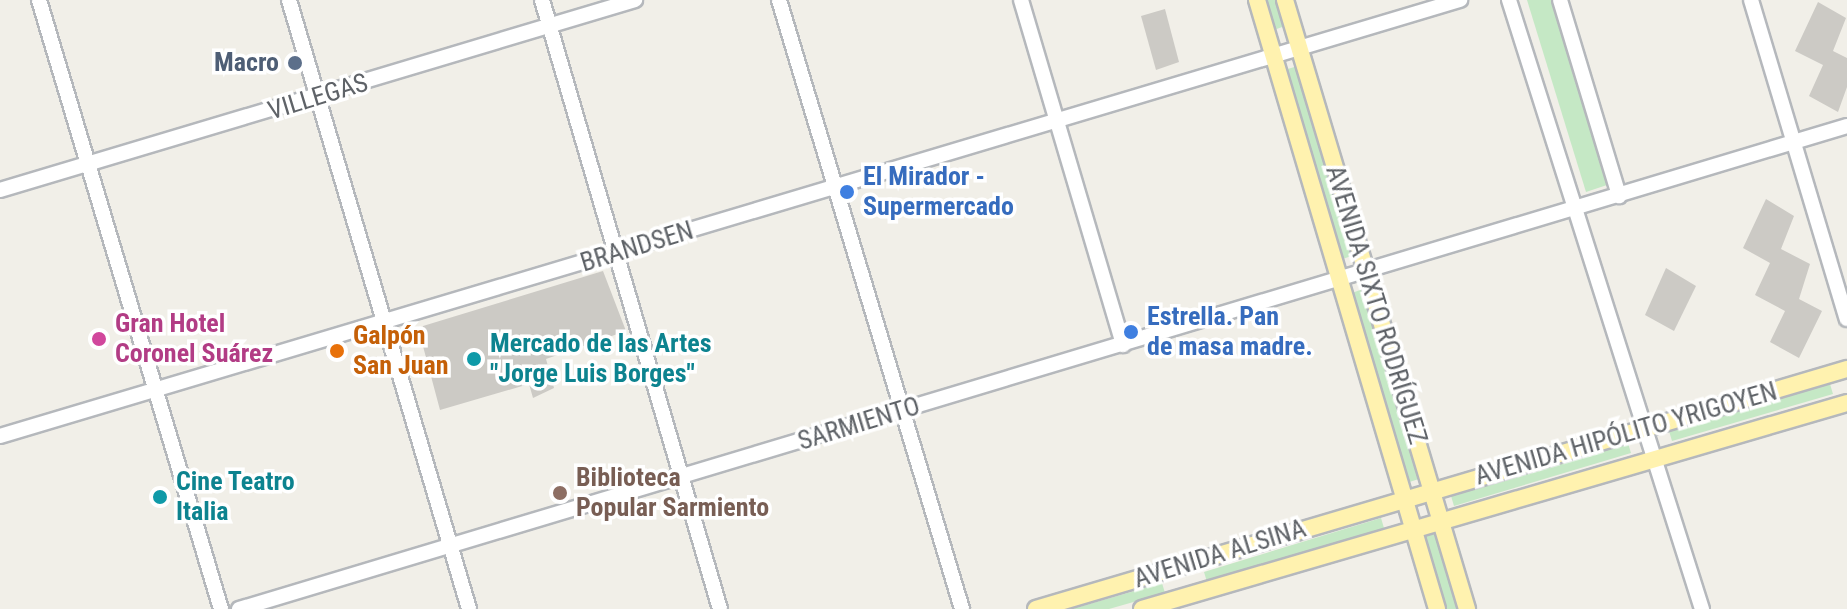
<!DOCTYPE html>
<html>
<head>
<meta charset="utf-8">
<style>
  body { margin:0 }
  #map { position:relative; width:1847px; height:609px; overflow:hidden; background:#f1efe8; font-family:"Roboto Condensed",sans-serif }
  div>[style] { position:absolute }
  .green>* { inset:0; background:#c5e8c5 }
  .building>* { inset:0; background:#cccac5 }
  .roads { filter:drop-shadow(2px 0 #b5b8bc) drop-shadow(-2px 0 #b5b8bc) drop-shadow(0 2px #b5b8bc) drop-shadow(0 -2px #b5b8bc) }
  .minor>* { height:14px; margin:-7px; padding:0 7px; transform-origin:7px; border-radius:7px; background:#fff }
  .major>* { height:16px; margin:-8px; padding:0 8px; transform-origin:8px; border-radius:8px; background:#fff2af }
  .dots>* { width:22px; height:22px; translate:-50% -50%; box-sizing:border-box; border:4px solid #fff; border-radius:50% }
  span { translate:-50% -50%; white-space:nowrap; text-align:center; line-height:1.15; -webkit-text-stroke:7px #fff; paint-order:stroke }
  .service-label { font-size:26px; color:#4e5e75; font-weight:700 }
  .right { translate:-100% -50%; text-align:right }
  .street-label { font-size:26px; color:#5f6368 }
  .shop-label { font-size:26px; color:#366cbe; font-weight:700 }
  .left { translate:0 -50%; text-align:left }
  .hotel-label { font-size:26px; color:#b23c85; font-weight:700 }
  .food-label { font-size:26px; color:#c56008; font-weight:700 }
  .culture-label { font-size:26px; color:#0d838f; font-weight:700 }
  .education-label { font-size:26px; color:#785e54; font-weight:700 }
</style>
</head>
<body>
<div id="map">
  <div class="green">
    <div style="clip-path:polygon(1261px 0,1277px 0,1285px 26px,1271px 31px)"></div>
    <div style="clip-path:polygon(1527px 0,1554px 0,1610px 184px,1586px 192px)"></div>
    <div style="clip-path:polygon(1298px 66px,1354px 255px,1340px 260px,1284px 70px)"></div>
    <div style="clip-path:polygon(1363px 289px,1419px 479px,1406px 483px,1349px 294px)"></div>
    <div style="clip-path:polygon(1830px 384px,1833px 394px,1672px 441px,1669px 431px)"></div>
    <div style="clip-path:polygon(1628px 443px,1631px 453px,1454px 506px,1451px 496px)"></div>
    <div style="clip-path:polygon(1381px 518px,1384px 528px,1207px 582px,1204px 572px)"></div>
    <div style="clip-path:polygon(1438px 533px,1459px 609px,1444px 609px,1424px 537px)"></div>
    <div style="clip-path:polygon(1162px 583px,1165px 593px,1109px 609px,1072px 609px)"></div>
  </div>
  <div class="building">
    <div style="clip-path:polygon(1818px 2px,1846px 18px,1833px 51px,1847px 58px,1847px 87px,1838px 112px,1809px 96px,1823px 65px,1795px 51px)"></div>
    <div style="clip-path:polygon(1165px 9px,1179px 62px,1156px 70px,1141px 16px)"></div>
    <div style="clip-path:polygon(1766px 199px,1794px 216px,1781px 249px,1810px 264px,1799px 299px,1822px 311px,1799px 358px,1770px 342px,1785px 311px,1755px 295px,1770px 263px,1743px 248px)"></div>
    <div style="clip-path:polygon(1666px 268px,1696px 286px,1674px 331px,1645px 315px)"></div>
    <div style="clip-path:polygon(603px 271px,626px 331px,546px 359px,554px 388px,533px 398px,529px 384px,440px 410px,420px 335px,423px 326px)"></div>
  </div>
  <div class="roads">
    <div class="minor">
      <div style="left:39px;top:0;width:636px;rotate:73.36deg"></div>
      <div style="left:289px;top:0;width:635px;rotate:73.53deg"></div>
      <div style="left:542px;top:0;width:634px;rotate:73.71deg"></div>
      <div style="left:779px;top:0;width:636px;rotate:73.27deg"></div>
      <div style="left:1021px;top:0;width:360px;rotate:73.5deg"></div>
      <div style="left:1509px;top:0;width:639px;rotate:72.42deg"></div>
      <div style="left:1560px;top:0;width:205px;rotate:73.2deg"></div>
      <div style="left:1751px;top:0;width:333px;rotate:73.3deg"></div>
      <div style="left:0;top:190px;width:663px;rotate:-16.66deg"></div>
      <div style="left:0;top:436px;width:1524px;rotate:-16.63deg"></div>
      <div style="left:239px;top:609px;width:1679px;rotate:-16.72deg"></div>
    </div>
    <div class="major">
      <div style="left:1257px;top:0;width:635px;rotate:73.53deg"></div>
      <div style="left:1285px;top:0;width:636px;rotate:73.36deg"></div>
      <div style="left:1036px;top:609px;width:846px;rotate:-16.49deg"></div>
      <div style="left:1142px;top:609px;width:734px;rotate:-16.29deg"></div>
    </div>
  </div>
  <div class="dots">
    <div style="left:295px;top:63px;background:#5c6f8a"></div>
    <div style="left:847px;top:192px;background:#3f7fe0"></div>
    <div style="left:1131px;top:332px;background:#3f7fe0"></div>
    <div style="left:99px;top:339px;background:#d1479c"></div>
    <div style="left:337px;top:351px;background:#e8710a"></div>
    <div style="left:474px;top:359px;background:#0f9aa8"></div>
    <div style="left:560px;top:493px;background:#8d6e63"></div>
    <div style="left:160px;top:497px;background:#0f9aa8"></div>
  </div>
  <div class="service-label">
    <span class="right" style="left:279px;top:63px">Macro</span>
  </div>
  <div class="street-label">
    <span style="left:318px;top:97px;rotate:-17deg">VILLEGAS</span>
    <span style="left:637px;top:247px;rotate:-17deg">BRANDSEN</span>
    <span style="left:1376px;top:305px;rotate:73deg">AVENIDA SIXTO RODRÍGUEZ</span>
    <span style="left:859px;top:424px;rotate:-17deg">SARMIENTO</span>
    <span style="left:1626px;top:434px;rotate:-16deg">AVENIDA HIPÓLITO YRIGOYEN</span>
    <span style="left:1220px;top:554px;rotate:-17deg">AVENIDA ALSINA</span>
  </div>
  <div class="shop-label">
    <span class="left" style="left:863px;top:192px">El Mirador -<br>Supermercado</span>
    <span class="left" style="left:1147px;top:332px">Estrella. Pan<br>de masa madre.</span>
  </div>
  <div class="hotel-label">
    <span class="left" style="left:115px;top:339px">Gran Hotel<br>Coronel Suárez</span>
  </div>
  <div class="food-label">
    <span class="left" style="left:353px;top:351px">Galpón<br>San Juan</span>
  </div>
  <div class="culture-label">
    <span class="left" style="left:490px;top:359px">Mercado de las Artes<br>"Jorge Luis Borges"</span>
    <span class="left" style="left:176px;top:497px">Cine Teatro<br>Italia</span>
  </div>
  <div class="education-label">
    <span class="left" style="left:576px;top:493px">Biblioteca<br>Popular Sarmiento</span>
  </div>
</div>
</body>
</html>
